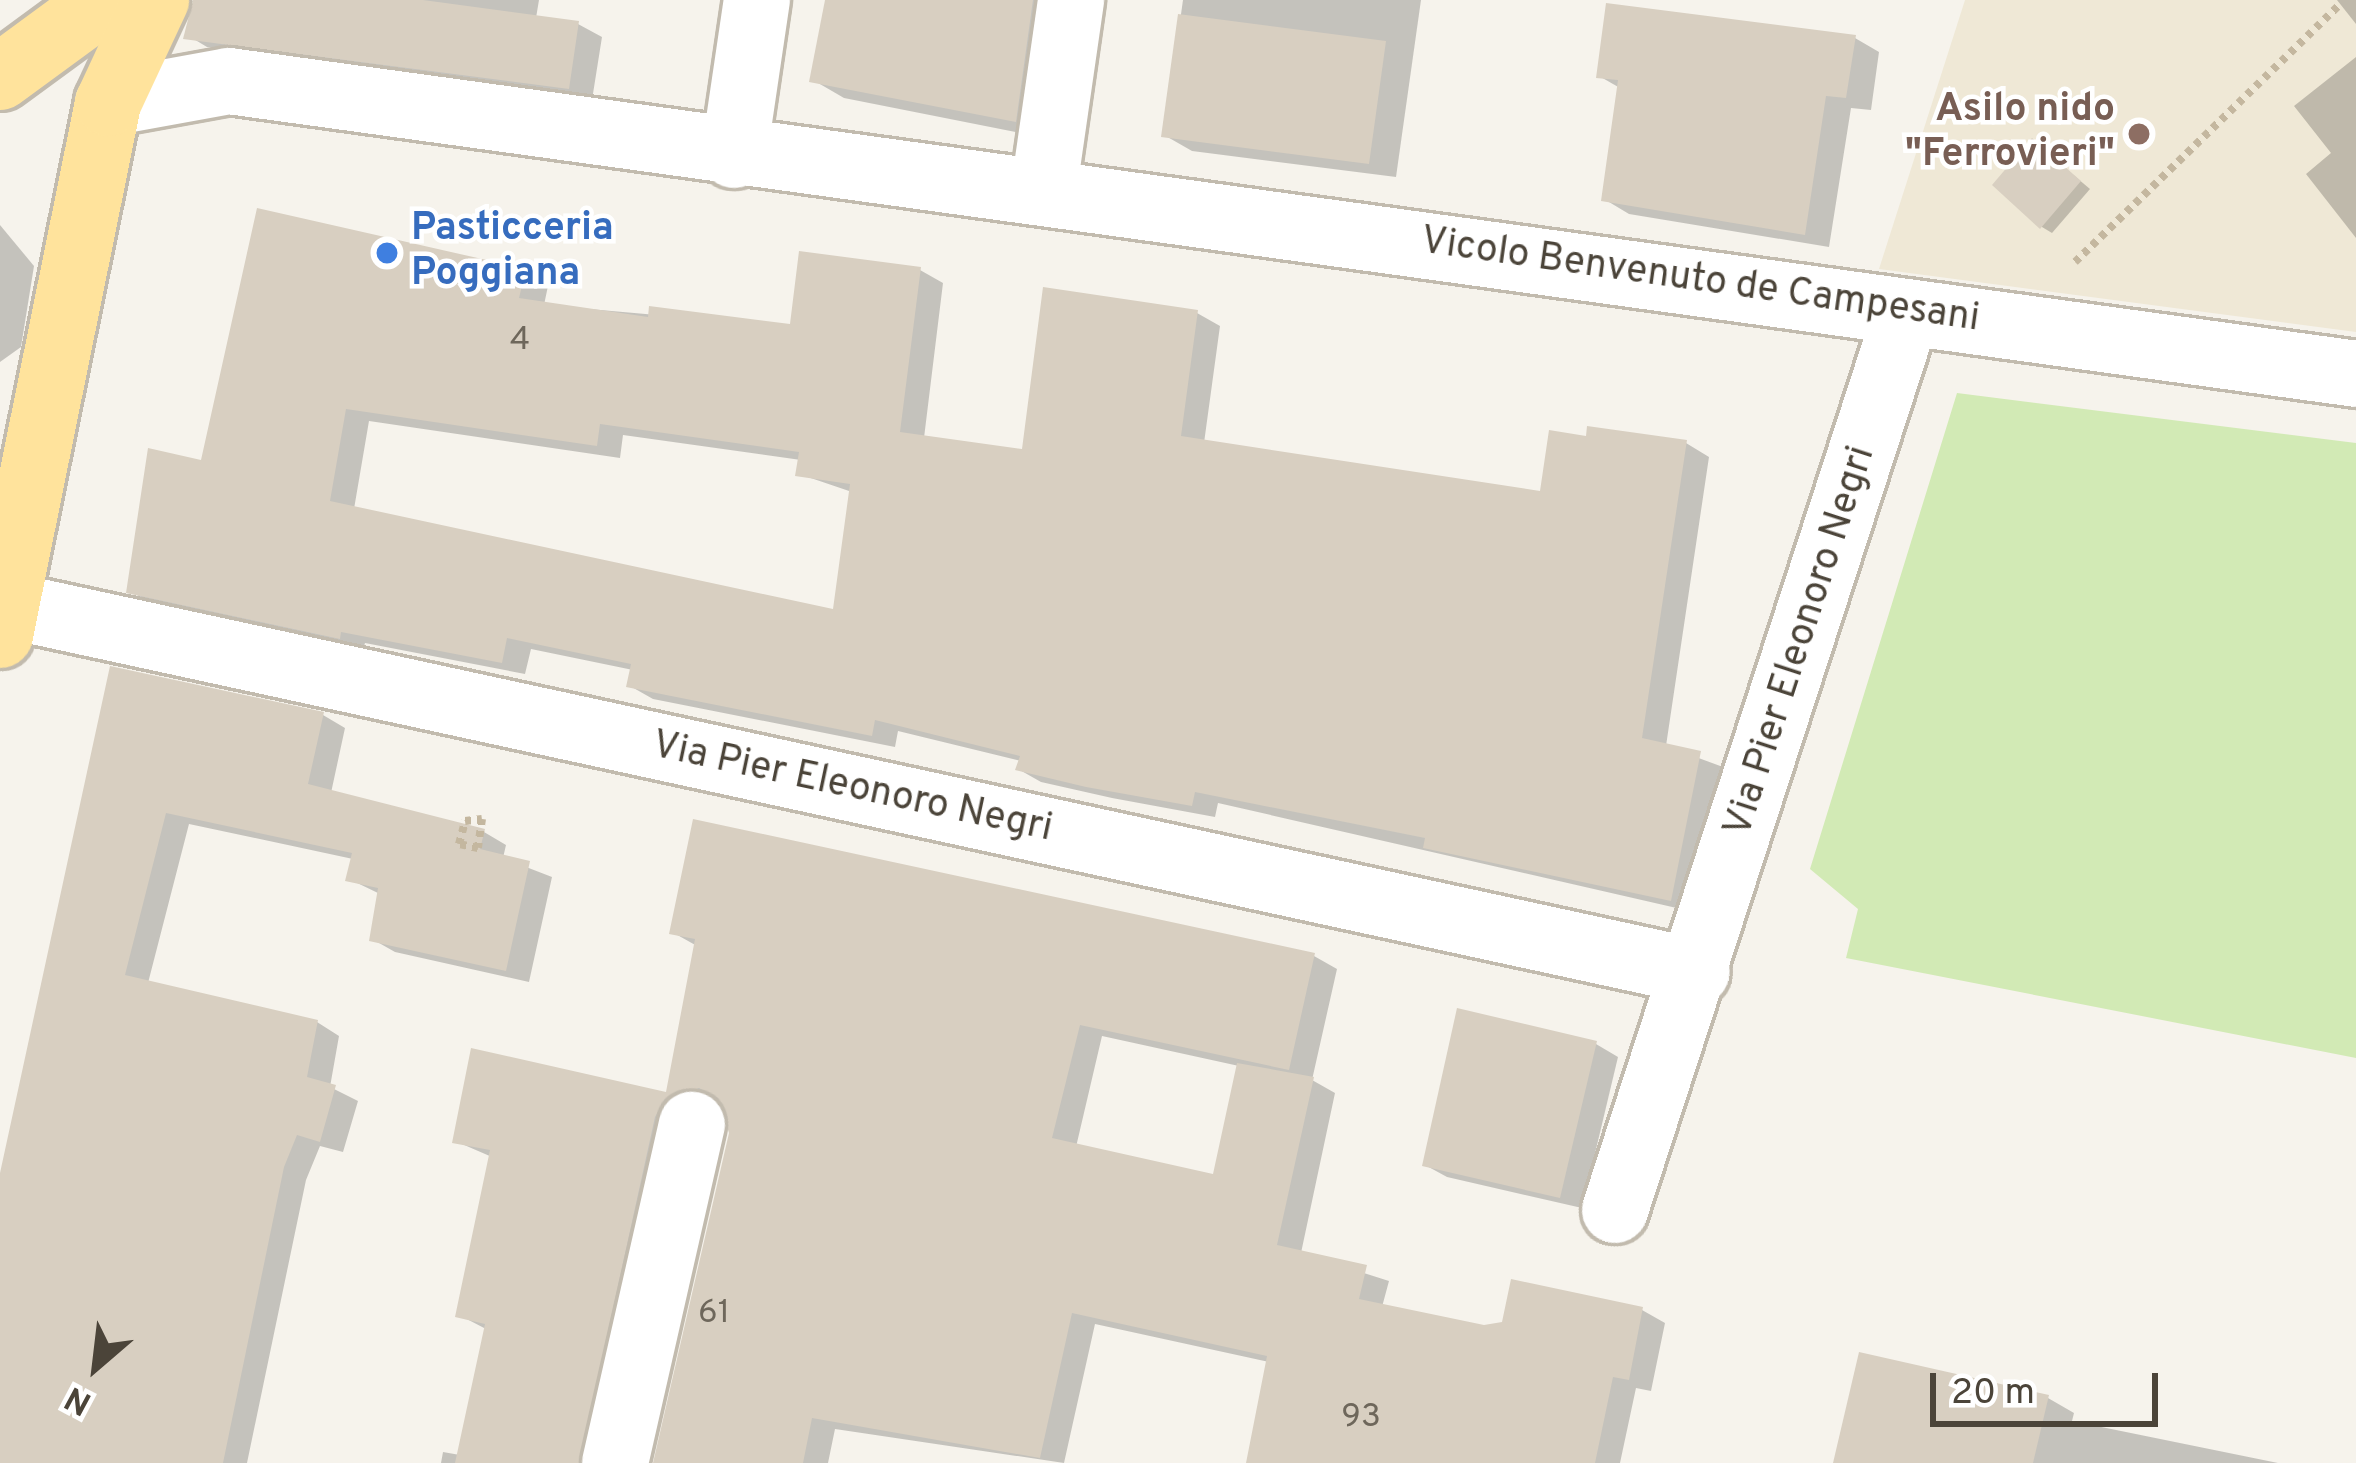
<!DOCTYPE html>
<html>
<head>
<meta charset="utf-8">
<style>
  body { margin:0 }
  #map { position:relative; width:2356px; height:1463px; overflow:hidden; background:#f6f3ec; font-family:Overpass,sans-serif }
  div>[style] { position:absolute }
  .education>* { inset:0; background:#efe8d6 }
  .green>* { inset:0; background:#d2eab5 }
  .shadow>* { inset:0; background:#0003 }
  .building>* { inset:0; background:#d8cfc1 }
  .path>* { height:8px; margin-top:-4px; transform-origin:0; background:repeating-linear-gradient(90deg,#c4b79f 0 6px,transparent 0 12px) }
  .roads { filter:drop-shadow(3px 0 #c2bbae) drop-shadow(-3px 0 #c2bbae) drop-shadow(0 3px #c2bbae) drop-shadow(0 -3px #c2bbae) }
  .minor>* { height:66px; margin:-33px; padding:0 33px; transform-origin:33px; border-radius:33px; background:#fff }
  .major>* { height:66px; margin:-33px; padding:0 33px; transform-origin:33px; border-radius:33px; background:#ffe39c }
  .dots>* { width:33px; height:33px; translate:-50% -50%; box-sizing:border-box; border:6px solid #fff; border-radius:50% }
  span { translate:-50% -50%; white-space:nowrap; text-align:center; line-height:1.15; -webkit-text-stroke:9px #fff; paint-order:stroke }
  .number-label { font-size:33px; color:#6e675b }
  .number-label span { -webkit-text-stroke-width:0 }
  .education-label { font-size:39px; color:#785e54; font-weight:700 }
  .right { translate:-100% -50%; text-align:right }
  .shop-label { font-size:39px; color:#366cbe; font-weight:700 }
  .left { translate:0 -50%; text-align:left }
  .street-label { font-size:39px; color:#4b4439 }
  .north { position:absolute; left:36px; top:1307px; width:120px; height:120px; -webkit-text-stroke:9px #fff; paint-order:stroke; rotate:208deg; font-size:33px; font-weight:700; line-height:48px; text-align:center; color:#4b4439 }
  .north::after { content:''; display:block; margin:auto; width:42px; height:54px; background:#4b4439; clip-path:polygon(50% 0,100% 100%,50% 72%,0 100%) }
  .scale { position:absolute; left:1930px; top:1373px; width:228px; height:54px; box-sizing:border-box; border:6px solid #4b4439; border-top:0; padding-left:15px; font-size:36px; line-height:42px; white-space:nowrap; color:#4b4439; -webkit-text-stroke:9px #fff; paint-order:stroke }
</style>
</head>
<body>
<div id="map">
  <div class="education">
    <div style="clip-path:polygon(1965px 0,2356px 0,2356px 332px,1879px 269px)"></div>
  </div>
  <div class="green">
    <div style="clip-path:polygon(1957px 393px,2356px 443px,2356px 1058px,1846px 958px,1858px 909px,1810px 869px)"></div>
  </div>
  <div class="shadow">
    <div style="clip-path:polygon(236px 0,539px 0,536px 18px,578px 24px,602px 37px,592px 100px,207px 47px,187px 35px)"></div>
    <div style="clip-path:polygon(828px 0,1057px 0,1046px 138px,844px 98px,813px 80px)"></div>
    <div style="clip-path:polygon(1183px 0,1421px 0,1396px 177px,1192px 151px,1164px 135px)"></div>
    <div style="clip-path:polygon(2337px 0,2356px 0,2356px 24px)"></div>
    <div style="clip-path:polygon(1855px 38px,1879px 52px,1871px 110px,1851px 108px,1829px 247px,1629px 214px,1604px 199px,1620px 88px,1599px 76px)"></div>
    <div style="clip-path:polygon(2356px 57px,2356px 238px,2306px 174px,2331px 153px,2294px 106px)"></div>
    <div style="clip-path:polygon(2033px 141px,2090px 189px,2052px 233px,2042px 227px)"></div>
    <div style="clip-path:polygon(0 225px,34px 266px,21px 347px,0 362px)"></div>
    <div style="clip-path:polygon(evenodd,920px 270px,943px 283px,924px 438px,1024px 453px,1197px 313px,1220px 326px,1204px 443px,1542px 494px,1686px 443px,1709px 457px,1666px 746px,1723px 767px,1694px 912px,1218px 803px,1215px 817px,1112px 798px,1041px 782px,1018px 769px,1021px 761px,898px 731px,895px 747px,653px 699px,630px 686px,633px 670px,531px 649px,525px 674px,365px 643px,363px 650px,153px 604px,130px 591px,203px 464px,525px 272px,548px 286px,544px 305px,792px 327px,920px 270px,369px 421px,620px 458px,623px 435px,801px 460px,799px 474px,852px 492px,836px 613px,354px 509px,369px 421px)"></div>
    <div style="clip-path:polygon(112px 669px,323px 715px,345px 728px,331px 793px,484px 832px,506px 845px,503px 858px,552px 877px,529px 982px,395px 952px,372px 939px,380px 894px,349px 879px,353px 859px,189px 824px,148px 983px,317px 1022px,339px 1036px,330px 1087px,358px 1101px,343px 1152px,320px 1146px,306px 1180px,247px 1463px,0 1463px,0 1192px)"></div>
    <div style="clip-path:polygon(evenodd,672px 932px,1314px 956px,1337px 969px,1312px 1080px,1335px 1093px,1301px 1253px,1389px 1281px,1382px 1307px,1484px 1328px,1642px 1310px,1665px 1323px,1651px 1391px,1636px 1388px,1620px 1463px,1249px 1463px,1269px 1362px,1095px 1324px,1064px 1463px,835px 1429px,828px 1463px,657px 1463px,732px 1134px,730px 1111px,719px 1101px,704px 1101px,602px 1463px,441px 1463px,443px 1452px,460px 1455px,486px 1329px,459px 1315px,492px 1157px,455px 1141px,668px 1096px,697px 946px,672px 932px,1102px 1036px,1239px 1066px,1215px 1177px,1076px 1147px,1102px 1036px)"></div>
    <div style="clip-path:polygon(1596px 1044px,1618px 1057px,1582px 1208px,1447px 1177px,1425px 1165px)"></div>
    <div style="clip-path:polygon(2048px 1398px,2074px 1413px,2072px 1421px,2278px 1463px,1837px 1463px)"></div>
  </div>
  <div class="building">
    <div style="clip-path:polygon(193px 0,423px 0,579px 21px,569px 89px,183px 39px)"></div>
    <div style="clip-path:polygon(825px 0,1033px 0,1016px 122px,809px 82px)"></div>
    <div style="clip-path:polygon(1606px 3px,1856px 35px,1846px 98px,1826px 96px,1805px 235px,1601px 201px,1618px 80px,1596px 78px)"></div>
    <div style="clip-path:polygon(1178px 14px,1386px 41px,1369px 164px,1161px 137px)"></div>
    <div style="clip-path:polygon(2032px 138px,2081px 181px,2040px 229px,1992px 185px)"></div>
    <div style="clip-path:polygon(evenodd,257px 208px,526px 269px,519px 298px,648px 317px,649px 306px,790px 324px,799px 251px,921px 267px,900px 432px,1022px 449px,1043px 287px,1198px 310px,1181px 436px,1540px 491px,1549px 430px,1586px 436px,1587px 426px,1687px 440px,1642px 738px,1701px 751px,1671px 901px,1423px 848px,1425px 838px,1195px 792px,1192px 806px,1086px 787px,1015px 770px,1020px 756px,875px 720px,872px 736px,626px 687px,631px 664px,507px 638px,502px 663px,341px 632px,340px 639px,126px 593px,148px 448px,201px 460px,257px 208px,346px 409px,597px 446px,600px 424px,799px 452px,795px 476px,850px 484px,833px 609px,330px 501px,346px 409px)"></div>
    <div style="clip-path:polygon(110px 666px,324px 712px,308px 784px,485px 829px,480px 849px,530px 861px,506px 971px,369px 941px,378px 888px,345px 881px,352px 853px,166px 813px,125px 975px,318px 1020px,307px 1077px,336px 1085px,320px 1142px,297px 1135px,284px 1167px,223px 1463px,0 1463px,0 1173px)"></div>
    <div style="clip-path:polygon(693px 819px,1315px 953px,1289px 1070px,1080px 1025px,1052px 1138px,1213px 1174px,1237px 1063px,1314px 1077px,1277px 1245px,1367px 1265px,1359px 1299px,1484px 1325px,1502px 1322px,1511px 1279px,1643px 1307px,1629px 1380px,1613px 1377px,1595px 1463px,1246px 1463px,1267px 1356px,1072px 1313px,1040px 1458px,812px 1418px,803px 1463px,653px 1463px,729px 1133px,718px 1098px,699px 1088px,665px 1099px,655px 1117px,579px 1463px,455px 1463px,485px 1324px,455px 1317px,490px 1150px,452px 1143px,471px 1048px,666px 1092px,695px 939px,669px 934px)"></div>
    <div style="clip-path:polygon(1457px 1008px,1597px 1041px,1560px 1198px,1422px 1166px)"></div>
    <div style="clip-path:polygon(1859px 1352px,2049px 1395px,2033px 1463px,1833px 1463px)"></div>
  </div>
  <div class="path">
    <div style="left:2075px;top:262px;width:367px;rotate:-44.2deg"></div>
    <div style="left:482px;top:819px;width:29px;rotate:98deg"></div>
    <div style="left:478px;top:848px;width:19px;rotate:-168deg"></div>
    <div style="left:459px;top:844px;width:24px;rotate:-75deg"></div>
    <div style="left:465px;top:821px;width:17px;rotate:-7deg"></div>
  </div>
  <div class="roads">
    <div class="minor">
      <div style="left:108px;top:103px;width:123px;rotate:-10.3deg"></div>
      <div style="left:229px;top:81px;width:2147px;rotate:7.84deg"></div>
      <div style="left:734px;top:155px;width:157px;rotate:-81.6deg"></div>
      <div style="left:1044px;top:188px;width:190px;rotate:-81.8deg"></div>
      <div style="left:7px;top:605px;width:1729px;rotate:12.25deg"></div>
      <div style="left:1615px;top:1210px;width:944px;rotate:-71.99deg"></div>
      <div style="left:615px;top:1463px;width:347px;rotate:-77.2deg"></div>
    </div>
    <div class="major">
      <div style="left:0;top:77px;width:130px;rotate:-36.3deg"></div>
      <div style="left:0;top:635px;width:543px;rotate:-78.52deg"></div>
      <div style="left:108px;top:103px;width:114px;rotate:-65deg"></div>
    </div>
  </div>
  <div class="dots">
    <div style="left:2139px;top:134px;background:#8d6e63"></div>
    <div style="left:387px;top:253px;background:#3f7fe0"></div>
  </div>
  <div class="number-label">
    <span style="left:520px;top:342px">4</span>
    <span style="left:714px;top:1315px">61</span>
    <span style="left:1361px;top:1419px">93</span>
  </div>
  <div class="education-label">
    <span class="right" style="left:2115px;top:134px">Asilo nido<br>"Ferrovieri"</span>
  </div>
  <div class="shop-label">
    <span class="left" style="left:411px;top:253px">Pasticceria<br>Poggiana</span>
  </div>
  <div class="street-label">
    <span style="left:1700px;top:282px;rotate:8deg">Vicolo Benvenuto de Campesani</span>
    <span style="left:1802px;top:642px;rotate:-72deg">Via Pier Eleonoro Negri</span>
    <span style="left:852px;top:789px;rotate:12deg">Via Pier Eleonoro Negri</span>
  </div>
  <div class="north">N</div>
  <div class="scale">20 m</div>
</div>
</body>
</html>
